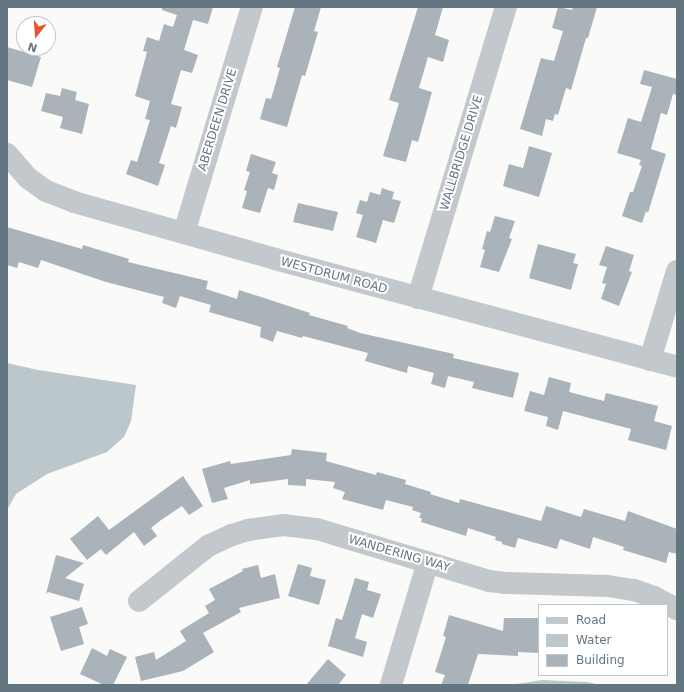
<!DOCTYPE html>
<html>
<head>
<meta charset="utf-8">
<style>
  body { margin:0 }
  #map { position:relative; width:684px; height:692px; overflow:hidden; background:#fafaf8; font-family:"DejaVu Sans",sans-serif }
  div>[style] { position:absolute }
  .water>* { inset:0; background:#bbc7cb }
  .building>* { inset:0; background:#aab3b9 }
  .minor>* { height:22px; margin:-11px; padding:0 11px; transform-origin:11px; border-radius:11px; background:#c3c8cc }
  span { translate:-50% -50%; white-space:nowrap; text-align:center; line-height:1.15; -webkit-text-stroke:4px #fff; paint-order:stroke }
  .street-label { font-size:12px; color:#657683 }
  .frame { position:absolute; inset:0; border:8px solid #657683; pointer-events:none }
  .legend { position:absolute; left:538px; top:604px; width:130px; height:72px; box-sizing:border-box; background:#fff; border:1px solid #c1c8cd; margin:0; padding:5px 7px; list-style:none; font-size:12px; color:#657683 }
  .legend li { display:flex; align-items:center; gap:8px; height:20px }
  .legend b { width:20px; border:1px solid #c1c8cd }
  .north { position:absolute; left:16px; top:16px; width:40px; height:40px; box-sizing:border-box; background:#fff; border:1px solid #c1c8cd; border-radius:50%; rotate:197deg; font-size:11px; font-weight:700; line-height:16px; text-align:center; color:#657683 }
  .north::after { content:''; display:block; margin:auto; width:14px; height:18px; background:#e4572e; clip-path:polygon(50% 0,100% 100%,50% 72%,0 100%) }
</style>
</head>
<body>
<div id="map">
  <div class="water">
    <div style="clip-path:polygon(7px 363px,38px 370px,136px 385px,131px 421px,124px 437px,107px 452px,47px 474px,16px 494px,7px 510px)"></div>
    <div style="clip-path:polygon(542px 680px,587px 682px,601px 685px,510px 685px)"></div>
  </div>
  <div class="building">
    <div style="clip-path:polygon(162px 7px,213px 7px,208px 24px,193px 20px,184px 50px,198px 55px,192px 73px,181px 70px,171px 104px,182px 107px,176px 128px,171px 126px,159px 163px,165px 165px,158px 186px,126px 174px,131px 160px,137px 162px,150px 120px,145px 119px,150px 101px,135px 96px,147px 52px,143px 51px,147px 37px,159px 41px,164px 24px,173px 27px,177px 15px,162px 10px)"></div>
    <div style="clip-path:polygon(295px 7px,321px 7px,314px 31px,318px 32px,305px 76px,302px 75px,287px 127px,260px 119px,266px 98px,271px 99px,280px 68px,277px 67px)"></div>
    <div style="clip-path:polygon(418px 7px,443px 7px,435px 35px,449px 40px,443px 62px,428px 57px,419px 88px,432px 92px,418px 142px,412px 140px,406px 162px,383px 156px,399px 103px,389px 100px)"></div>
    <div style="clip-path:polygon(558px 7px,572px 10px,573px 7px,597px 7px,588px 38px,586px 38px,571px 90px,566px 88px,558px 115px,555px 114px,553px 121px,546px 119px,542px 136px,520px 129px,541px 58px,554px 61px,563px 31px,552px 28px)"></div>
    <div style="clip-path:polygon(7px 47px,41px 57px,32px 87px,7px 80px)"></div>
    <div style="clip-path:polygon(644px 70px,677px 79px,677px 95px,673px 94px,667px 115px,661px 113px,651px 149px,666px 154px,648px 213px,646px 211px,642px 223px,622px 216px,630px 192px,633px 192px,642px 166px,639px 165px,641px 160px,617px 153px,628px 118px,641px 122px,652px 87px,640px 84px)"></div>
    <div style="clip-path:polygon(62px 88px,77px 92px,75px 100px,89px 104px,82px 134px,60px 128px,63px 117px,41px 111px,46px 93px,60px 96px)"></div>
    <div style="clip-path:polygon(529px 146px,552px 153px,539px 197px,503px 186px,509px 164px,523px 168px)"></div>
    <div style="clip-path:polygon(251px 154px,276px 162px,272px 173px,278px 175px,274px 190px,268px 188px,260px 213px,242px 208px,247px 191px,244px 190px,250px 172px,246px 171px)"></div>
    <div style="clip-path:polygon(382px 188px,394px 192px,392px 199px,401px 201px,394px 223px,383px 220px,376px 243px,356px 237px,363px 215px,356px 213px,360px 200px,367px 202px,370px 192px,380px 195px)"></div>
    <div style="clip-path:polygon(298px 203px,338px 212px,333px 231px,293px 222px)"></div>
    <div style="clip-path:polygon(495px 216px,515px 221px,509px 238px,512px 239px,499px 272px,480px 267px,485px 250px,482px 249px,487px 231px,490px 232px)"></div>
    <div style="clip-path:polygon(7px 227px,82px 249px,83px 245px,129px 259px,128px 262px,208px 281px,206px 289px,237px 299px,239px 290px,310px 313px,309px 315px,348px 326px,347px 328px,360px 333px,454px 354px,453px 358px,519px 373px,513px 398px,472px 388px,474px 382px,448px 376px,445px 388px,431px 384px,434px 373px,408px 366px,407px 373px,365px 361px,368px 353px,303px 336px,302px 338px,277px 331px,273px 342px,260px 337px,261px 327px,209px 312px,211px 305px,180px 296px,176px 308px,162px 303px,164px 297px,106px 282px,41px 260px,38px 268px,19px 262px,17px 268px,7px 265px)"></div>
    <div style="clip-path:polygon(538px 244px,576px 254px,573px 263px,578px 264px,571px 290px,529px 278px)"></div>
    <div style="clip-path:polygon(606px 246px,634px 255px,629px 271px,632px 272px,619px 306px,601px 299px,606px 284px,602px 283px,607px 267px,599px 265px)"></div>
    <div style="clip-path:polygon(549px 377px,571px 383px,569px 392px,604px 401px,606px 393px,658px 406px,654px 421px,672px 426px,666px 450px,628px 440px,631px 429px,563px 411px,558px 430px,546px 426px,548px 417px,524px 411px,530px 391px,544px 395px)"></div>
    <div style="clip-path:polygon(292px 449px,327px 453px,326px 461px,376px 475px,377px 472px,406px 480px,405px 484px,431px 492px,430px 494px,459px 503px,460px 499px,541px 521px,546px 506px,581px 517px,584px 509px,625px 521px,628px 511px,677px 529px,677px 554px,669px 552px,666px 563px,623px 550px,624px 547px,593px 537px,590px 549px,560px 539px,557px 549px,518px 538px,515px 548px,502px 544px,502px 542px,495px 540px,496px 537px,468px 528px,466px 536px,421px 522px,422px 518px,419px 518px,421px 513px,412px 510px,413px 507px,386px 500px,383px 510px,342px 499px,345px 492px,333px 488px,335px 482px,306px 479px,306px 486px,288px 485px,288px 479px,250px 484px,250px 480px,224px 488px,228px 499px,212px 503px,202px 469px,230px 461px,231px 464px,291px 455px)"></div>
    <div style="clip-path:polygon(183px 476px,203px 506px,189px 515px,182px 506px,161px 520px,151px 528px,157px 536px,144px 546px,134px 532px,106px 555px,101px 549px,87px 560px,70px 539px,98px 516px,109px 530px)"></div>
    <div style="clip-path:polygon(56px 555px,84px 563px,65px 578px,84px 584px,79px 601px,48px 592px,46px 594px)"></div>
    <div style="clip-path:polygon(298px 564px,312px 568px,310px 576px,326px 580px,319px 605px,288px 596px)"></div>
    <div style="clip-path:polygon(258px 565px,261px 578px,275px 574px,280px 598px,239px 608px,241px 612px,203px 633px,214px 652px,183px 671px,141px 681px,135px 657px,154px 652px,156px 660px,186px 641px,180px 631px,209px 613px,205px 606px,215px 600px,209px 589px,243px 571px,242px 569px)"></div>
    <div style="clip-path:polygon(355px 578px,369px 582px,367px 590px,381px 594px,373px 618px,362px 614px,355px 638px,367px 642px,363px 657px,328px 646px,336px 618px,342px 620px)"></div>
    <div style="clip-path:polygon(82px 607px,88px 624px,79px 627px,84px 644px,61px 651px,50px 617px)"></div>
    <div style="clip-path:polygon(449px 615px,503px 631px,504px 618px,539px 618px,539px 653px,518px 652px,518px 656px,478px 654px,468px 685px,441px 685px,445px 675px,435px 672px,446px 637px,443px 636px)"></div>
    <div style="clip-path:polygon(92px 648px,107px 656px,110px 649px,127px 657px,113px 685px,104px 685px,80px 674px)"></div>
    <div style="clip-path:polygon(328px 659px,346px 675px,338px 685px,306px 685px)"></div>
  </div>
  <div class="minor">
    <div style="left:7px;top:154px;width:32px;rotate:49deg"></div>
    <div style="left:28px;top:178px;width:22px;rotate:36deg"></div>
    <div style="left:46px;top:191px;width:30px;rotate:21deg"></div>
    <div style="left:74px;top:202px;width:209px;rotate:15.8deg"></div>
    <div style="left:275px;top:259px;width:416px;rotate:15deg"></div>
    <div style="left:184px;top:233px;width:236px;rotate:-73.3deg"></div>
    <div style="left:418px;top:298px;width:304px;rotate:-73.2deg"></div>
    <div style="left:650px;top:360px;width:93px;rotate:-73.1deg"></div>
    <div style="left:139px;top:601px;width:88px;rotate:-38.6deg"></div>
    <div style="left:208px;top:546px;width:26px;rotate:-25deg"></div>
    <div style="left:232px;top:535px;width:17px;rotate:-17deg"></div>
    <div style="left:248px;top:530px;width:35px;rotate:-8deg"></div>
    <div style="left:283px;top:525px;width:34px;rotate:7deg"></div>
    <div style="left:317px;top:529px;width:180px;rotate:16.8deg"></div>
    <div style="left:489px;top:581px;width:16px;rotate:7deg"></div>
    <div style="left:505px;top:583px;width:103px;rotate:1.7deg"></div>
    <div style="left:608px;top:586px;width:26px;rotate:9deg"></div>
    <div style="left:634px;top:590px;width:21px;rotate:19deg"></div>
    <div style="left:654px;top:597px;width:26px;rotate:28deg"></div>
    <div style="left:391px;top:685px;width:128px;rotate:-73.3deg"></div>
  </div>
  <div class="street-label">
    <span style="left:218px;top:120px;rotate:-73deg">ABERDEEN DRIVE</span>
    <span style="left:462px;top:153px;rotate:-73deg">WALLBRIDGE DRIVE</span>
    <span style="left:334px;top:276px;rotate:15deg">WESTDRUM ROAD</span>
    <span style="left:399px;top:554px;rotate:16deg">WANDERING WAY</span>
  </div>
  <div class="frame"></div>
  <ul class="legend">
  <li><b style="height:5px;background:#c3c8cc"></b>Road</li>
  <li><b style="height:11px;background:#bbc7cb"></b>Water</li>
  <li><b style="height:11px;background:#aab3b9"></b>Building</li>
  </ul>
  <div class="north">N</div>
</div>
</body>
</html>
